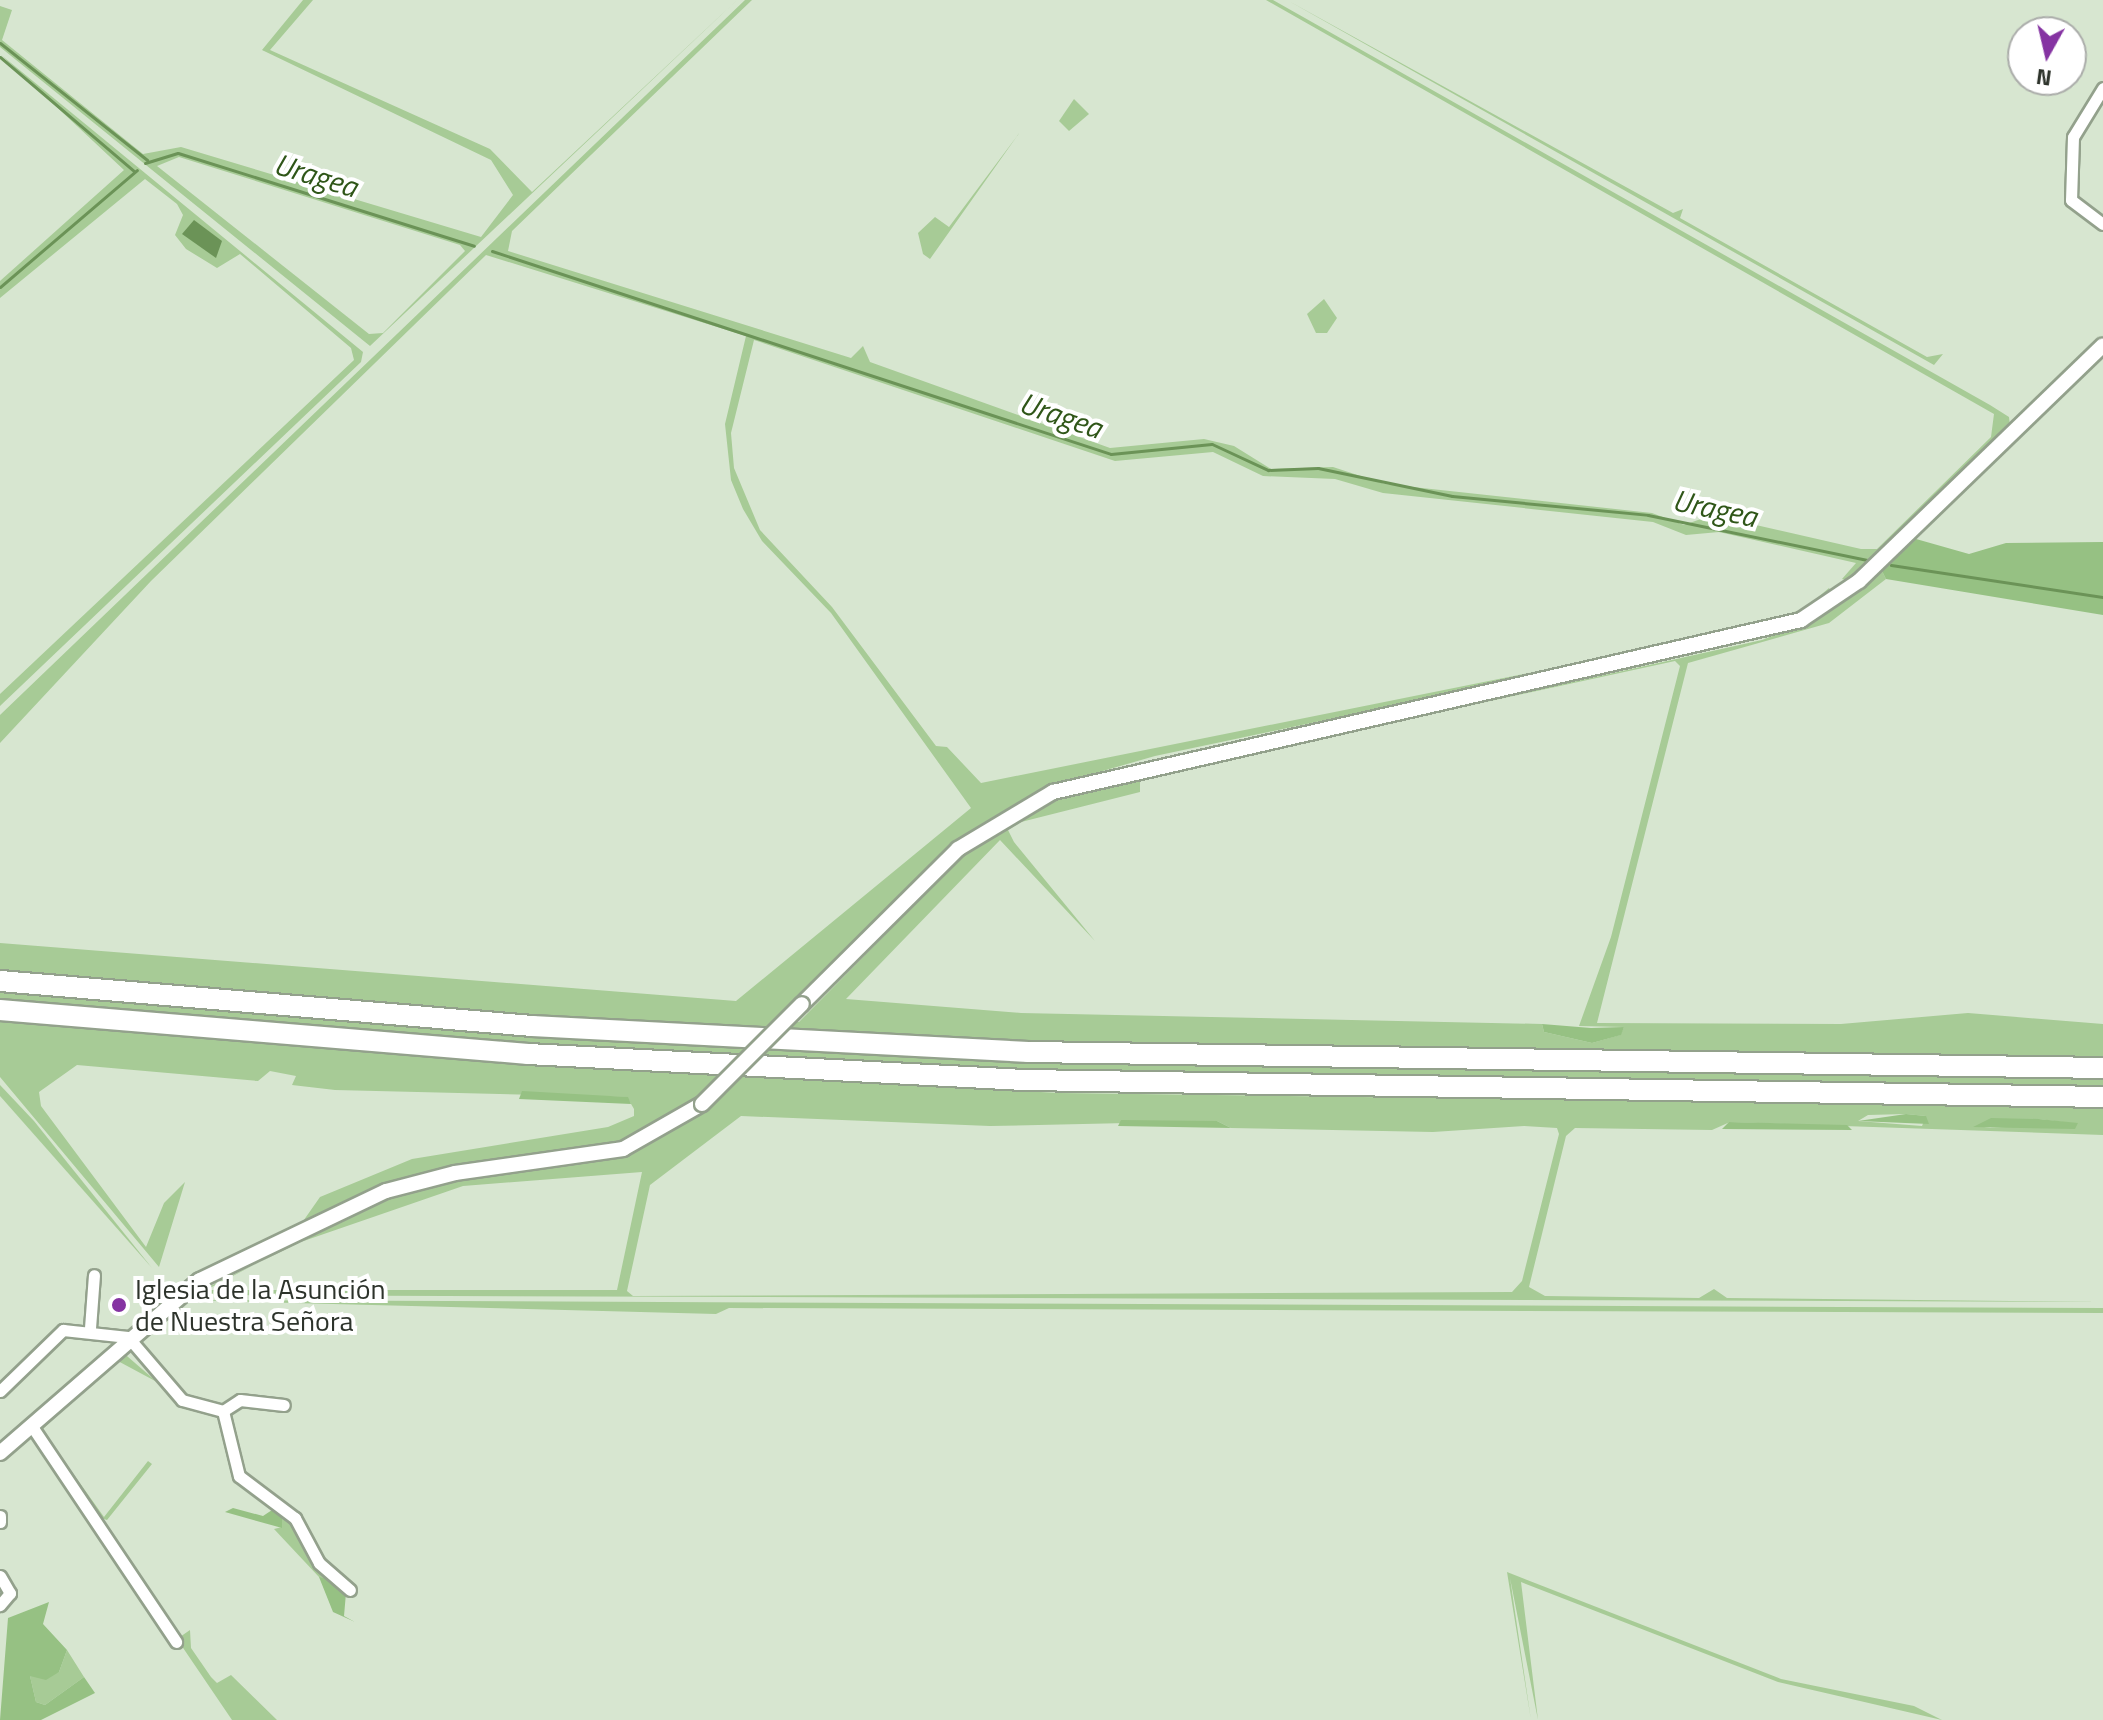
<!DOCTYPE html>
<html>
<head>
<meta charset="utf-8">
<style>
  body { margin:0 }
  #map { position:relative; width:2103px; height:1720px; overflow:hidden; background:#d7e6d0; font-family:"Titillium Web",sans-serif }
  div>[style] { position:absolute }
  .green>* { inset:0; background:#a7cb96 }
  .forest>* { inset:0; background:#96c183 }
  .water>* { inset:0; background:#6b9357 }
  .stream>* { height:3px; margin:-1.5px; padding:0 1.5px; transform-origin:1.5px; border-radius:1.5px; background:#6b9357 }
  .roads { filter:drop-shadow(2px 0 #93a18c) drop-shadow(-2px 0 #93a18c) drop-shadow(0 2px #93a18c) drop-shadow(0 -2px #93a18c) }
  .minor>* { height:11px; margin:-5.5px; padding:0 5.5px; transform-origin:5.5px; border-radius:5.5px; background:#fff }
  .tertiary>* { height:14px; margin:-7px; padding:0 7px; transform-origin:7px; border-radius:7px; background:#fff }
  .motorway>* { height:20px; margin:-10px; padding:0 10px; transform-origin:10px; border-radius:10px; background:#fff }
  .bridges { filter:drop-shadow(2px 0 #93a18c) drop-shadow(-2px 0 #93a18c) drop-shadow(0 2px #93a18c) drop-shadow(0 -2px #93a18c) }
  .tertiary-bridge>* { height:14px; margin:-7px; padding:0 7px; transform-origin:7px; border-radius:7px; background:#fff }
  .dots>* { width:22px; height:22px; translate:-50% -50%; box-sizing:border-box; border:4px solid #fff; border-radius:50% }
  span { translate:-50% -50%; white-space:nowrap; text-align:center; line-height:1.15; -webkit-text-stroke:8px #fff; paint-order:stroke }
  .poi-label { font-size:28px; color:#2d332b }
  .left { translate:0 -50%; text-align:left }
  .water-label { font-size:30px; color:#2f5618; font-style:italic }
  .north { position:absolute; left:2007px; top:16px; width:80px; height:80px; box-sizing:border-box; background:#fff; border:2px solid #abadaa; border-radius:50%; rotate:188deg; font-size:22px; font-weight:700; line-height:32px; text-align:center; color:#2d332b }
  .north::after { content:''; display:block; margin:auto; width:28px; height:36px; background:#8533a2; clip-path:polygon(50% 0,100% 100%,50% 72%,0 100%) }
</style>
</head>
<body>
<div id="map">
  <div class="green">
    <div style="clip-path:polygon(evenodd,303px 0,313px 0,270px 50px,490px 149px,532px 192px,737px 0,370px 346px,0 47px,0 6px,12px 10px,2px 40px,143px 154px,181px 147px,481px 237px,513px 195px,491px 160px,262px 50px,303px 0,179px 157px,460px 245px,465px 251px,383px 333px,369px 334px,157px 166px,179px 157px)"></div>
    <div style="clip-path:polygon(evenodd,745px 0,752px 0,512px 231px,508px 251px,851px 358px,863px 346px,870px 362px,1110px 448px,1204px 439px,1234px 446px,1271px 469px,1333px 467px,1385px 484px,1652px 513px,1684px 525px,1712px 515px,1861px 549px,1877px 549px,1991px 437px,1994px 414px,1266px 0,1273px 0,1990px 405px,2009px 417px,2010px 426px,1851px 581px,1842px 579px,1856px 563px,1719px 532px,1686px 535px,1653px 522px,1383px 493px,1335px 479px,1263px 476px,1213px 452px,1115px 461px,754px 340px,731px 433px,734px 468px,760px 530px,832px 607px,936px 746px,947px 747px,981px 783px,1718px 635px,1804px 609px,1829px 588px,1833px 595px,1809px 611px,1755px 629px,1155px 756px,1047px 787px,947px 849px,773px 1020px,799px 1022px,972px 847px,1068px 794px,1762px 640px,1820px 617px,1880px 567px,1886px 579px,1829px 623px,1688px 663px,1597px 1023px,1841px 1024px,1968px 1013px,2103px 1024px,2103px 1058px,1044px 1042px,457px 1011px,0 971px,0 943px,736px 1001px,971px 808px,831px 613px,762px 541px,743px 509px,731px 480px,725px 424px,746px 336px,486px 255px,151px 581px,0 743px,0 715px,745px 0,1675px 661px,1680px 666px,1611px 937px,1579px 1026px,1624px 1027px,1620px 1035px,1592px 1043px,1544px 1032px,1542px 1024px,1021px 1013px,846px 999px,1000px 840px,1095px 941px,1014px 842px,1008px 830px,1021px 822px,1140px 792px,1140px 781px,1228px 758px,1675px 661px)"></div>
    <div style="clip-path:polygon(1287px 0,1673px 213px,1683px 209px,1680px 218px,1927px 357px,1943px 354px,1934px 365px)"></div>
    <div style="clip-path:polygon(0 54px,363px 352px,361px 362px,0 706px,0 694px,354px 360px,351px 348px,240px 254px,217px 268px,186px 249px,175px 235px,183px 215px,177px 204px,145px 179px,0 298px,0 281px,124px 170px)"></div>
    <div style="clip-path:polygon(1074px 99px,1089px 114px,1069px 131px,1059px 121px)"></div>
    <div style="clip-path:polygon(1020px 132px,930px 259px,923px 254px,918px 233px,935px 217px,949px 227px)"></div>
    <div style="clip-path:polygon(1324px 299px,1337px 318px,1327px 333px,1316px 333px,1307px 314px)"></div>
    <div style="clip-path:polygon(0 989px,532px 1034px,2103px 1075px,2103px 1089px,1311px 1080px,728px 1060px,0 1003px)"></div>
    <div style="clip-path:polygon(evenodd,0 1020px,501px 1063px,1060px 1093px,2103px 1107px,2103px 1135px,1730px 1122px,1712px 1130px,1575px 1128px,1566px 1136px,1529px 1287px,1545px 1296px,1699px 1298px,1714px 1289px,1727px 1298px,2103px 1302px,192px 1295px,393px 1197px,473px 1176px,626px 1155px,713px 1105px,692px 1102px,647px 1134px,613px 1146px,412px 1176px,299px 1227px,320px 1197px,412px 1159px,608px 1127px,634px 1116px,634px 1109px,627px 1097px,335px 1090px,292px 1085px,296px 1076px,270px 1071px,258px 1081px,77px 1065px,39px 1092px,41px 1106px,146px 1247px,164px 1203px,185px 1182px,159px 1267px,0 1077px,0 1020px,1868px 1115px,1906px 1114px,1926px 1116px,1922px 1126px,1858px 1121px,1868px 1115px,0 1020px,741px 1116px,990px 1126px,1217px 1121px,1231px 1128px,1433px 1132px,1524px 1126px,1557px 1128px,1559px 1134px,1522px 1281px,1512px 1292px,633px 1296px,627px 1291px,650px 1185px,741px 1116px,0 1020px,2039px 1119px,2078px 1124px,1984px 1128px,2039px 1119px,0 1020px,642px 1172px,617px 1290px,206px 1290px,292px 1245px,463px 1186px,642px 1172px)"></div>
    <div style="clip-path:polygon(0 1085px,34px 1121px,152px 1268px,0 1096px)"></div>
    <div style="clip-path:polygon(180px 1300px,2103px 1308px,2103px 1313px,729px 1308px,716px 1314px)"></div>
    <div style="clip-path:polygon(120px 1350px,157px 1382px,116px 1360px,42px 1430px,104px 1517px,148px 1461px,152px 1464px,107px 1520px,95px 1516px,38px 1425px)"></div>
    <div style="clip-path:polygon(282px 1516px,295px 1528px,333px 1578px,319px 1577px,274px 1529px,282px 1527px)"></div>
    <div style="clip-path:polygon(1507px 1572px,1781px 1679px,1914px 1706px,1942px 1720px,1778px 1682px,1521px 1582px,1538px 1720px,1510px 1578px,1531px 1720px)"></div>
    <div style="clip-path:polygon(190px 1630px,191px 1648px,211px 1677px,217px 1683px,231px 1675px,277px 1720px,232px 1720px,177px 1639px)"></div>
    <div style="clip-path:polygon(67px 1650px,84px 1677px,45px 1705px,36px 1702px,30px 1676px,59px 1672px)"></div>
  </div>
  <div class="forest">
    <div style="clip-path:polygon(1909px 537px,1969px 554px,2006px 543px,2103px 542px,2103px 615px,1886px 579px,1880px 567px)"></div>
    <div style="clip-path:polygon(1542px 1024px,1591px 1028px,1624px 1027px,1621px 1035px,1592px 1043px,1544px 1032px)"></div>
    <div style="clip-path:polygon(522px 1091px,628px 1097px,631px 1104px,519px 1099px)"></div>
    <div style="clip-path:polygon(1906px 1114px,1926px 1116px,1929px 1124px,1858px 1121px)"></div>
    <div style="clip-path:polygon(1991px 1118px,2039px 1119px,2078px 1123px,2075px 1129px,1973px 1127px)"></div>
    <div style="clip-path:polygon(1121px 1120px,1217px 1121px,1231px 1128px,1118px 1126px)"></div>
    <div style="clip-path:polygon(1729px 1122px,1847px 1125px,1852px 1130px,1722px 1129px)"></div>
    <div style="clip-path:polygon(233px 1508px,263px 1516px,272px 1510px,282px 1516px,282px 1528px,225px 1512px)"></div>
    <div style="clip-path:polygon(319px 1577px,333px 1578px,346px 1593px,344px 1616px,355px 1622px,333px 1612px)"></div>
    <div style="clip-path:polygon(49px 1602px,43px 1624px,67px 1650px,59px 1672px,46px 1680px,30px 1676px,36px 1702px,45px 1705px,84px 1677px,95px 1693px,41px 1720px,0 1720px,8px 1618px)"></div>
  </div>
  <div class="water">
    <div style="clip-path:polygon(194px 220px,222px 241px,216px 258px,182px 234px)"></div>
  </div>
  <div class="stream">
    <div style="left:0;top:43px;width:188px;rotate:38.5deg"></div>
    <div style="left:0;top:57px;width:176px;rotate:40.4deg"></div>
    <div style="left:145px;top:163px;width:34px;rotate:-17deg"></div>
    <div style="left:178px;top:153px;width:310px;rotate:17.4deg"></div>
    <div style="left:492px;top:251px;width:651px;rotate:18.16deg"></div>
    <div style="left:1111px;top:454px;width:101px;rotate:-5.7deg"></div>
    <div style="left:1212px;top:444px;width:62px;rotate:24.9deg"></div>
    <div style="left:1268px;top:470px;width:50px;rotate:-2.3deg"></div>
    <div style="left:1318px;top:468px;width:137px;rotate:11.8deg"></div>
    <div style="left:1452px;top:496px;width:197px;rotate:5.5deg"></div>
    <div style="left:1648px;top:515px;width:225px;rotate:11.6deg"></div>
    <div style="left:0;top:287px;width:180px;rotate:-40.5deg"></div>
    <div style="left:1891px;top:565px;width:214px;rotate:8.6deg"></div>
  </div>
  <div class="roads">
    <div class="minor">
      <div style="left:2103px;top:88px;width:57px;rotate:121.5deg"></div>
      <div style="left:2073px;top:137px;width:63px;rotate:91.8deg"></div>
      <div style="left:2071px;top:200px;width:40px;rotate:37deg"></div>
      <div style="left:90px;top:1328px;width:53px;rotate:-85.7deg"></div>
      <div style="left:0;top:1391px;width:88px;rotate:-44.1deg"></div>
      <div style="left:63px;top:1330px;width:65px;rotate:6.1deg"></div>
      <div style="left:128px;top:1337px;width:83px;rotate:49.4deg"></div>
      <div style="left:182px;top:1400px;width:42px;rotate:15deg"></div>
      <div style="left:223px;top:1411px;width:67px;rotate:76.2deg"></div>
      <div style="left:239px;top:1476px;width:70px;rotate:36.9deg"></div>
      <div style="left:295px;top:1518px;width:51px;rotate:61.9deg"></div>
      <div style="left:319px;top:1563px;width:41px;rotate:41.1deg"></div>
      <div style="left:223px;top:1411px;width:20px;rotate:-33deg"></div>
      <div style="left:240px;top:1400px;width:44px;rotate:6.5deg"></div>
      <div style="left:31px;top:1425px;width:261px;rotate:56.2deg"></div>
      <div style="left:0;top:1516px;width:6px;rotate:90deg"></div>
      <div style="left:0;top:1576px;width:20px;rotate:60deg"></div>
      <div style="left:10px;top:1593px;width:16px;rotate:130deg"></div>
    </div>
    <div class="tertiary">
      <div style="left:802px;top:1004px;width:220px;rotate:-44.8deg"></div>
      <div style="left:958px;top:849px;width:111px;rotate:-31deg"></div>
      <div style="left:1053px;top:792px;width:768px;rotate:-12.95deg"></div>
      <div style="left:1801px;top:620px;width:70px;rotate:-33.9deg"></div>
      <div style="left:1859px;top:581px;width:339px;rotate:-44deg"></div>
      <div style="left:0;top:1453px;width:264px;rotate:-40.9deg"></div>
      <div style="left:200px;top:1280px;width:206px;rotate:-25.6deg"></div>
      <div style="left:386px;top:1191px;width:71px;rotate:-14.6deg"></div>
      <div style="left:455px;top:1173px;width:170px;rotate:-8.1deg"></div>
      <div style="left:623px;top:1149px;width:91px;rotate:-29.7deg"></div>
    </div>
    <div class="motorway">
      <div style="left:0;top:981px;width:534px;rotate:4.83deg"></div>
      <div style="left:532px;top:1026px;width:497px;rotate:3deg"></div>
      <div style="left:1028px;top:1052px;width:1075px;rotate:0.85deg"></div>
      <div style="left:0;top:1010px;width:530px;rotate:4.76deg"></div>
      <div style="left:528px;top:1054px;width:497px;rotate:3deg"></div>
      <div style="left:1024px;top:1080px;width:1079px;rotate:0.9deg"></div>
    </div>
  </div>
  <div class="bridges">
    <div class="tertiary-bridge">
      <div style="left:702px;top:1104px;width:141px;rotate:-45deg"></div>
    </div>
  </div>
  <div class="dots">
    <div style="left:119px;top:1305px;background:#8533a2"></div>
  </div>
  <div class="poi-label">
    <span class="left" style="left:135px;top:1305px">Iglesia de la Asunción<br>de Nuestra Señora</span>
  </div>
  <div class="water-label">
    <span style="left:316px;top:175px;rotate:17deg">Uragea</span>
    <span style="left:1061px;top:415px;rotate:19deg">Uragea</span>
    <span style="left:1715px;top:508px;rotate:12deg">Uragea</span>
  </div>
  <div class="north">N</div>
</div>
</body>
</html>
